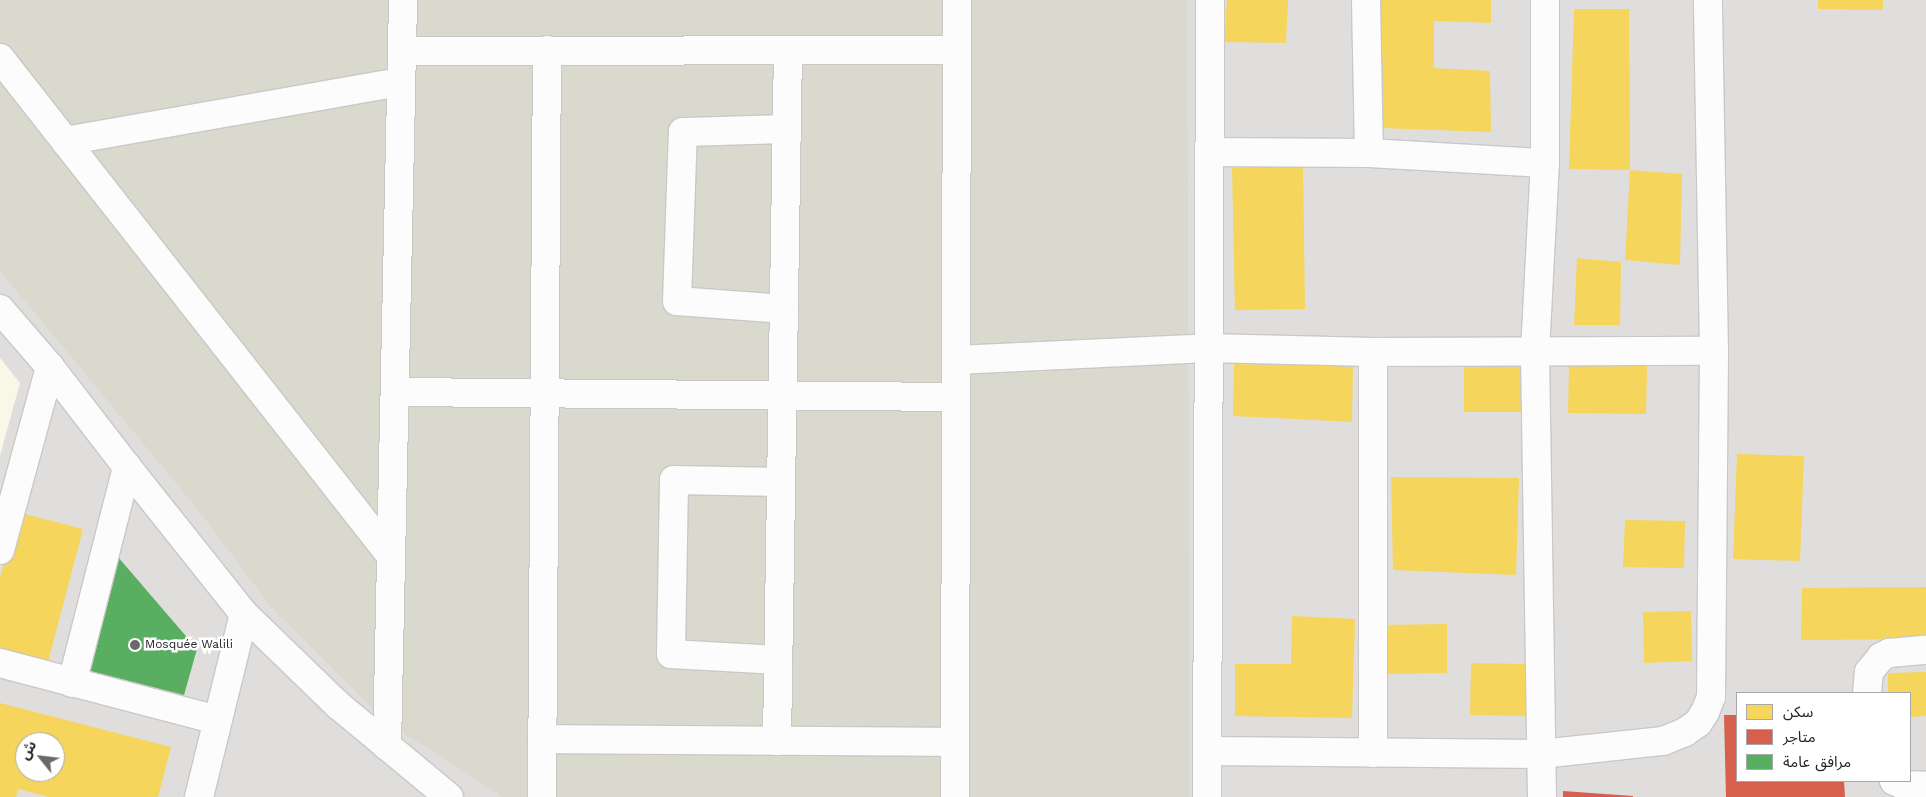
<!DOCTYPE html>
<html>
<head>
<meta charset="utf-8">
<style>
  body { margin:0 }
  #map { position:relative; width:1926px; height:797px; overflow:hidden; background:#f0eeeb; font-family:"Work Sans","Noto Sans Arabic",sans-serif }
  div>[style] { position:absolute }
  .residential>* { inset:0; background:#dfdedc }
  .education>* { inset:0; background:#f8f7e8 }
  .construction>* { inset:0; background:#d9d9cd }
  .homes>* { inset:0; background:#f6d55c }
  .shops>* { inset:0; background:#d6604d }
  .public>* { inset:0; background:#5aae61 }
  .roads { filter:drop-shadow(1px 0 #c9c8c7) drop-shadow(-1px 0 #c9c8c7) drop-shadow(0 1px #c9c8c7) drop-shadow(0 -1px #c9c8c7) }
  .minor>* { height:28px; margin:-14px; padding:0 14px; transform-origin:14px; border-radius:14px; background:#fdfcfc }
  .dots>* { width:14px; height:14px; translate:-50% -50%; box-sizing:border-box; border:2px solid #fff; border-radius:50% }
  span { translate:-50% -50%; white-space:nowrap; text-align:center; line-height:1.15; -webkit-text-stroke:5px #fff; paint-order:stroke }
  .poi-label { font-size:12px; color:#222 }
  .left { translate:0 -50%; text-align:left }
  .legend { position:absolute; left:1736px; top:692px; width:175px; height:90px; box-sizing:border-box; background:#fff; border:1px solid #a7a7a7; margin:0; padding:6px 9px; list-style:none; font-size:15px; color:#222 }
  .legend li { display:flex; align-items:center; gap:10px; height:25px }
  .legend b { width:25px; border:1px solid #a7a7a7 }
  .north { position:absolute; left:15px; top:732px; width:50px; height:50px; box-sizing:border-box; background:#fff; border:1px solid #a7a7a7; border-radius:50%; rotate:299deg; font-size:14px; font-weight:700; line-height:20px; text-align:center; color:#222 }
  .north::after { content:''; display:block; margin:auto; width:18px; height:22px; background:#6a6968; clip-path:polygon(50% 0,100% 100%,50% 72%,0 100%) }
</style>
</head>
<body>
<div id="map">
  <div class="residential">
    <div style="clip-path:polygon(evenodd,0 0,1926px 0,1926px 797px,0 797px,0 0,1737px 693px,1910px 693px,1910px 781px,1737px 781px,1737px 693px,0 0,25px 742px,55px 742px,55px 772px,25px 772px,25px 742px)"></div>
  </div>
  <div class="education">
    <div style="clip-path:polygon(0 358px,20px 383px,0 456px)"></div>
  </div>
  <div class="construction">
    <div style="clip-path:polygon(0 0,1187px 0,1190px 797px,503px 797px,386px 722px,275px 612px,199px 511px,0 271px)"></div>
  </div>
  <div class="homes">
    <div style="clip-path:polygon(1227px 0,1288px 0,1286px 43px,1224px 42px)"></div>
    <div style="clip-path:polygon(1381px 0,1491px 0,1491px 23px,1434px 21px,1434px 68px,1490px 71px,1491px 132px,1381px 128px)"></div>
    <div style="clip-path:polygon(1818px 0,1883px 0,1883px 10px,1818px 9px)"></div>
    <div style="clip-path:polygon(1574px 9px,1629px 9px,1630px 170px,1569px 169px)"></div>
    <div style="clip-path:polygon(1303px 166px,1305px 309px,1235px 310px,1232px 168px)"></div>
    <div style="clip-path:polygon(1630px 170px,1682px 174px,1680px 265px,1625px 260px)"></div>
    <div style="clip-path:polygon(1577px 258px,1621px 262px,1620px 325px,1574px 325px)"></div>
    <div style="clip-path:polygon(1520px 362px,1521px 412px,1464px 412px,1464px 363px)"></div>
    <div style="clip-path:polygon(1234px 364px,1353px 366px,1352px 422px,1233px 416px)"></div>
    <div style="clip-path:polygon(1569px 364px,1647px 366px,1646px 414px,1568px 413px)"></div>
    <div style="clip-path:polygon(1737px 454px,1804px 456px,1800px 561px,1733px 559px)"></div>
    <div style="clip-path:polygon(1391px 477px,1519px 478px,1516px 575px,1393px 570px)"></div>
    <div style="clip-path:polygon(17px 512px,83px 529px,47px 666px,0 653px,0 578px)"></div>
    <div style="clip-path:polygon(1625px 520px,1685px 521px,1684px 568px,1623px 567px)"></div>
    <div style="clip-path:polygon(1926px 587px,1926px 639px,1801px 640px,1802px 588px)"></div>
    <div style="clip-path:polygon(1691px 611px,1692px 661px,1644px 663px,1643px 612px)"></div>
    <div style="clip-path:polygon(1292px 616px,1355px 619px,1352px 718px,1235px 716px,1235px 664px,1291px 664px)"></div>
    <div style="clip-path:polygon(1447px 624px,1447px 673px,1383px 674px,1383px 625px)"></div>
    <div style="clip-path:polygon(1471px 663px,1526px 664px,1526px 716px,1470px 715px)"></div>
    <div style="clip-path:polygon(1926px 672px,1926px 716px,1910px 717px,1910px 693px,1888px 693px,1888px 673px)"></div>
    <div style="clip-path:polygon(evenodd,0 703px,171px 747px,158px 797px,49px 797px,18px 789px,16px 797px,0 797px,0 703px,25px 742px,55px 742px,55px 772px,25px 772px,25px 742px)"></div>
  </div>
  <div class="shops">
    <div style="clip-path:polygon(1724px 715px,1737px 715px,1737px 781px,1844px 781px,1845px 797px,1726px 797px)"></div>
    <div style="clip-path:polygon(1563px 791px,1633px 796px,1633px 797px,1563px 797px)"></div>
  </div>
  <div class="public">
    <div style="clip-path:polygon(118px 557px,197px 649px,184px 695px,86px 670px)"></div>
  </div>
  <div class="roads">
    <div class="minor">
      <div style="left:1366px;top:0;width:153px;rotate:88.9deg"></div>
      <div style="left:402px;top:51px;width:555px;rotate:-0.1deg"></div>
      <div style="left:0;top:58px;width:633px;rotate:51.86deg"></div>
      <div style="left:65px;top:141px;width:341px;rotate:-10deg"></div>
      <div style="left:1209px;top:152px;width:160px;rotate:0.4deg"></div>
      <div style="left:1369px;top:153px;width:176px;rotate:3.3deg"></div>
      <div style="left:0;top:309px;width:77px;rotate:49.2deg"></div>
      <div style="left:50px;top:367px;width:126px;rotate:52.4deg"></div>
      <div style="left:127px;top:467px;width:188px;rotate:51.5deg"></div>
      <div style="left:244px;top:614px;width:131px;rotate:44.1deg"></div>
      <div style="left:338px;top:705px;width:144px;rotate:39.7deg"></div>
      <div style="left:784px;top:309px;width:107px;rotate:-175.7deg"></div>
      <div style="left:677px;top:301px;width:169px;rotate:-88deg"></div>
      <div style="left:683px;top:132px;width:104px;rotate:-1.7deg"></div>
      <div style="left:1373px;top:352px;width:401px;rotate:90deg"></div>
      <div style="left:956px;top:360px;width:252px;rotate:-2.7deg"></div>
      <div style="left:1208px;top:348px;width:165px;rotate:1.4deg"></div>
      <div style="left:1373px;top:352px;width:341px;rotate:-0.2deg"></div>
      <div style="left:395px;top:392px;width:561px;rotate:0.51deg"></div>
      <div style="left:0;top:550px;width:190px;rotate:-74.7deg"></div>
      <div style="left:778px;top:660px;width:107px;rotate:-176.8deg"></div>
      <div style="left:671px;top:654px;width:174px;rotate:-89deg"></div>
      <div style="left:674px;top:480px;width:107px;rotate:1.1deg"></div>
      <div style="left:0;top:663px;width:225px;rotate:14.7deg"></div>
      <div style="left:72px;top:683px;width:223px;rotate:-75.7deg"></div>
      <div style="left:1867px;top:693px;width:21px;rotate:-85deg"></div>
      <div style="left:1869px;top:672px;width:19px;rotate:-51deg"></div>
      <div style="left:1881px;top:657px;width:9px;rotate:-27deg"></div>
      <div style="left:1889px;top:653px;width:37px;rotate:-5deg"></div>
      <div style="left:542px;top:739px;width:413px;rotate:0.4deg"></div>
      <div style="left:777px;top:741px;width:691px;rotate:-89.09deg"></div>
      <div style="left:387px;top:746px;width:746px;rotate:-88.77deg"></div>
      <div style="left:1208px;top:751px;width:333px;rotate:0.5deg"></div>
      <div style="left:1541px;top:754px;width:123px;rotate:-6.1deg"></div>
      <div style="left:1663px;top:741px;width:24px;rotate:-22deg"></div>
      <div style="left:1685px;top:732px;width:16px;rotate:-35deg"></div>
      <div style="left:1698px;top:723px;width:13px;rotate:-58deg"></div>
      <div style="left:1705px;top:712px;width:16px;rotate:-68deg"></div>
      <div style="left:1711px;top:697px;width:346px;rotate:-89.5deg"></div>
      <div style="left:1714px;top:351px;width:351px;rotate:-91deg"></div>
      <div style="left:1894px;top:781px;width:10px;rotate:24deg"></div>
      <div style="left:1903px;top:785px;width:23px;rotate:2deg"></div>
      <div style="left:199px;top:797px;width:188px;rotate:-76.2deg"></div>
      <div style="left:542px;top:797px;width:747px;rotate:-89.62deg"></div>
      <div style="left:955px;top:797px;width:797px;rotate:-89.86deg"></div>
      <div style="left:1207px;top:797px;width:797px;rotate:-89.78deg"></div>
      <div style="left:1542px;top:797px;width:445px;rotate:-90.9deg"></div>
      <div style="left:1535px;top:352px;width:189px;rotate:-87deg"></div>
      <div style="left:1545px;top:163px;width:163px;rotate:-90deg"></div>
    </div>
  </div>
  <div class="dots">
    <div style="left:135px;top:645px;background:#6a6968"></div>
  </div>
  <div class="poi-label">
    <span class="left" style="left:145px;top:645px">Mosquée Walili</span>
  </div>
  <ul class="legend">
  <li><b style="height:14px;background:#f6d55c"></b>سكن</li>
  <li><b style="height:14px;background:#d6604d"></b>متاجر</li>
  <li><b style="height:14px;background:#5aae61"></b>مرافق عامة</li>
  </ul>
  <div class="north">ش</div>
</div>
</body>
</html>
